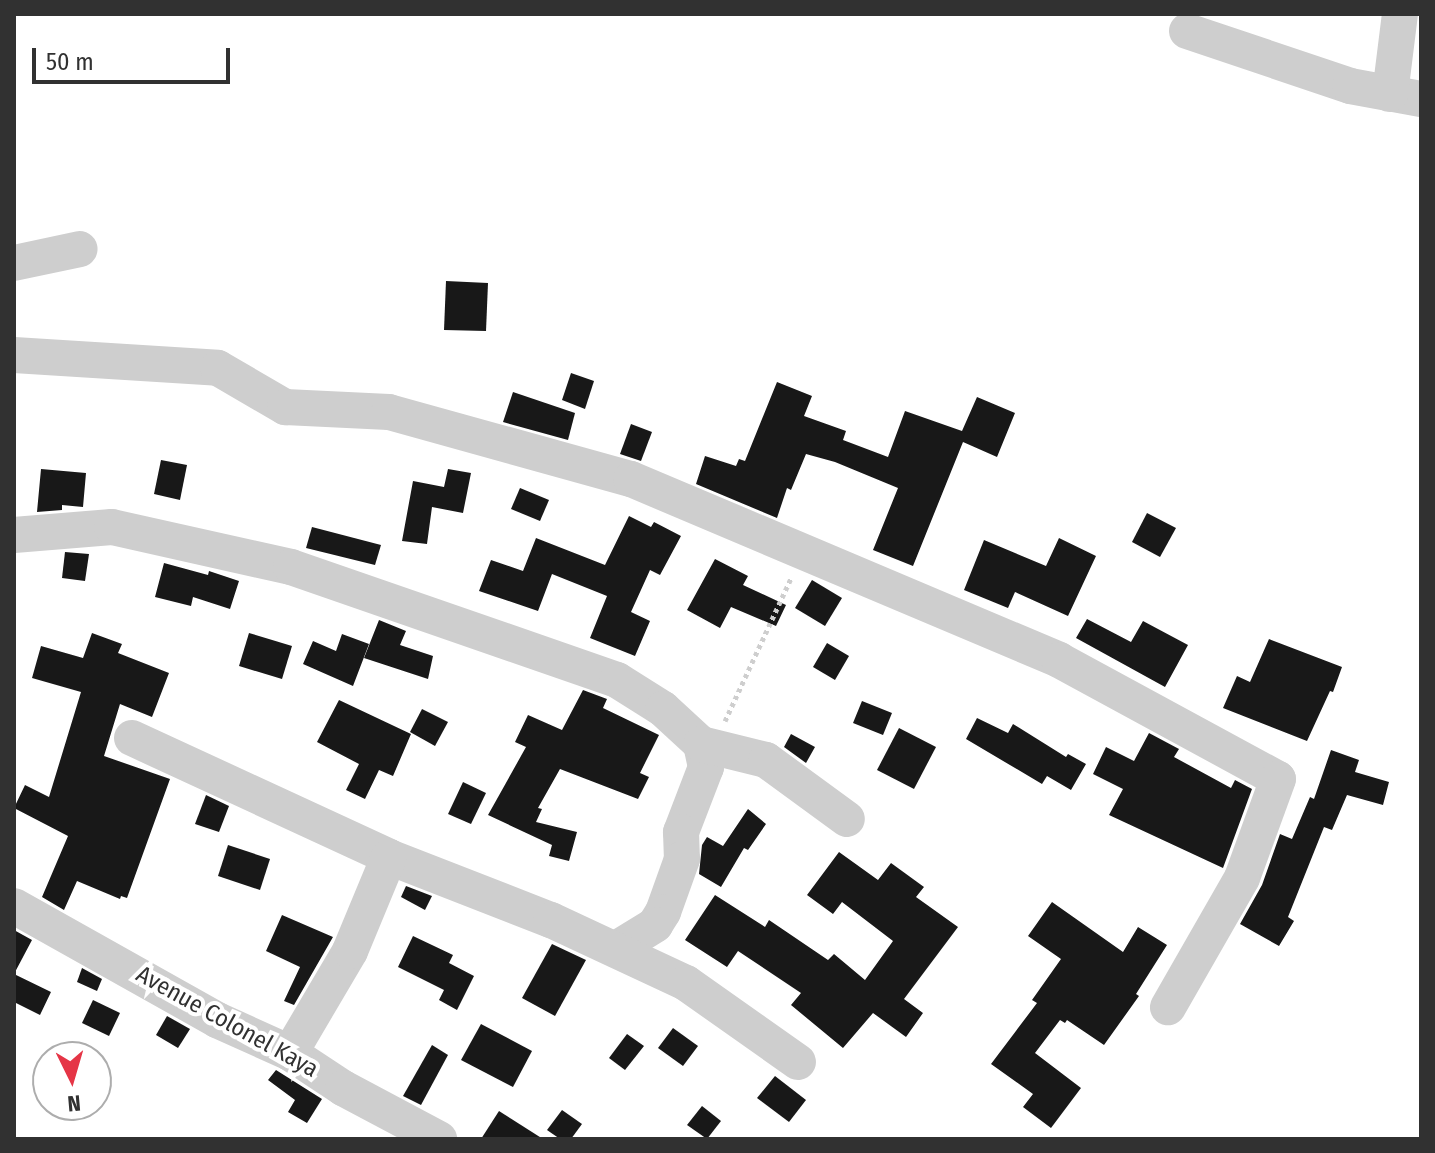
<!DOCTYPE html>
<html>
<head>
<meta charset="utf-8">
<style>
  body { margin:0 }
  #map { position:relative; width:1435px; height:1153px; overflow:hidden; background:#fff; font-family:"Fira Sans Condensed",sans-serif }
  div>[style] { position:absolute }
  .building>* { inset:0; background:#181818 }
  .path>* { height:5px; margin-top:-2.5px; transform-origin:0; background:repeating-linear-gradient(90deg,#cecece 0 4px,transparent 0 8px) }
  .minor>* { height:36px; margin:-18px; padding:0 18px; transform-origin:18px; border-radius:18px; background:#cecece }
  span { translate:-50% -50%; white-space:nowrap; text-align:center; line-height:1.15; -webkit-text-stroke:8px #fff; paint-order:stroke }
  .street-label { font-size:24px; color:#313131 }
  .frame { position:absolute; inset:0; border:16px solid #313131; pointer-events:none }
  .north { position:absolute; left:32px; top:1041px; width:80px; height:80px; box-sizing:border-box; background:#fff; border:2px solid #adadad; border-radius:50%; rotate:175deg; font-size:22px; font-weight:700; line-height:32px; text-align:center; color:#313131 }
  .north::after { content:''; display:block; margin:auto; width:28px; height:36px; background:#e53546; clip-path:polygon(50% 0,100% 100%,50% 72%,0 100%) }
  .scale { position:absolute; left:32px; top:48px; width:198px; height:36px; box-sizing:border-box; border:4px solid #313131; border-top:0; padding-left:10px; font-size:24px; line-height:28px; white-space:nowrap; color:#313131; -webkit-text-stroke:6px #fff; paint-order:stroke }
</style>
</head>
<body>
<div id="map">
  <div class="building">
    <div style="clip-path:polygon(446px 281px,488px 283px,486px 331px,444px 330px)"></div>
    <div style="clip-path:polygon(571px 373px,594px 381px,585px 409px,562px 400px)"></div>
    <div style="clip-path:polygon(777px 382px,812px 396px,804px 416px,846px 431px,843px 440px,888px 457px,905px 411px,962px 431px,977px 397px,1015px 413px,997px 457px,963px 442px,913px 566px,873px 550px,898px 488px,835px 462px,806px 454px,791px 490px,787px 488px,777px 518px,696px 484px,705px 456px,736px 466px,739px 459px,745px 461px)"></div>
    <div style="clip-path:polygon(513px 392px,575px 413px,568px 440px,503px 422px)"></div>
    <div style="clip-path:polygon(631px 424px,652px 432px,641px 461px,620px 454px)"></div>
    <div style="clip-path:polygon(161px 460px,187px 465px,180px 500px,154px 494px)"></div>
    <div style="clip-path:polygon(41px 469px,86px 473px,83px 507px,62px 505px,62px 510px,37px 512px)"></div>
    <div style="clip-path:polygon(448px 469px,471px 473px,463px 513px,432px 507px,427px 544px,402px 541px,413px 481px,444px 487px)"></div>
    <div style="clip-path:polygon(520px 488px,549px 500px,540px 521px,511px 509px)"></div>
    <div style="clip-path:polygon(1147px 513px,1176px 528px,1160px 557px,1132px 542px)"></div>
    <div style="clip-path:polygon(629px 516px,651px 527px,654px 522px,681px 536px,660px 575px,650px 570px,631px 612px,650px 621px,635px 656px,590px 638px,607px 596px,552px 574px,538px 611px,479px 591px,491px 560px,523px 571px,536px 538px,605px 565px)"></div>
    <div style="clip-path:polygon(312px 527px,381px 545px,375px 565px,306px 548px)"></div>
    <div style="clip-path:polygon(1059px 538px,1096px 556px,1068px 616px,1015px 592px,1008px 608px,964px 590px,984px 540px,1046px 566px)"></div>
    <div style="clip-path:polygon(65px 552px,89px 554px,85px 581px,62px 578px)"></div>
    <div style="clip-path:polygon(715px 559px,748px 576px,743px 585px,786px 605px,776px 626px,731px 607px,720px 628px,687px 610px)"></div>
    <div style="clip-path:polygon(164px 563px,208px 575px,209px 571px,239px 581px,230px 609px,193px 597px,191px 606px,155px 597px)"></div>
    <div style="clip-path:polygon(812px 580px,842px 598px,825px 626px,795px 608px)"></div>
    <div style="clip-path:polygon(1087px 619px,1131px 642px,1143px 621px,1188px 645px,1165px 687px,1076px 638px)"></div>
    <div style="clip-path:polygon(379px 620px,406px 631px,400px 645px,433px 656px,428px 679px,364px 658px)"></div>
    <div style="clip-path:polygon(92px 633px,122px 644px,118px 653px,169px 673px,152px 717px,120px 704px,104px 756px,170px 779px,127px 898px,121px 896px,120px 899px,77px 881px,64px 910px,42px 897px,68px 836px,14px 808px,25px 785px,49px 797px,81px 692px,32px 678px,41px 646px,83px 658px)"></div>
    <div style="clip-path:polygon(249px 633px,292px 646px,282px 679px,239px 666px)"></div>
    <div style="clip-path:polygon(342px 634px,369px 644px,353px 686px,303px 664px,313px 641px,336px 651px)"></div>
    <div style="clip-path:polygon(1269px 639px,1342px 667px,1333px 692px,1330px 691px,1307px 741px,1223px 708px,1237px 676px,1250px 682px)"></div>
    <div style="clip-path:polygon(827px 643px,849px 656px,835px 680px,813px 667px)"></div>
    <div style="clip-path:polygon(583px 690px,607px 699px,603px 708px,659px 735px,640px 773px,649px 777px,638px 799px,560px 769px,538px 808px,542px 809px,536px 822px,577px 832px,569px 861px,549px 856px,552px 845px,488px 815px,526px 747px,515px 742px,528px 715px,562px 730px)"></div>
    <div style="clip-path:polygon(339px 700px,411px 734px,393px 776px,379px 770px,365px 799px,346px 790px,359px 764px,317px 742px)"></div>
    <div style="clip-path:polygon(862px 701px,892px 713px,883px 735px,853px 723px)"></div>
    <div style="clip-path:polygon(422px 709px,448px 722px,435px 746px,410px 732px)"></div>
    <div style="clip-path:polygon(977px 718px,1008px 733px,1013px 724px,1066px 757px,1068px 754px,1086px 764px,1071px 790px,1047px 776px,1042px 784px,966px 739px)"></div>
    <div style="clip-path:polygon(899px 728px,936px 747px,914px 789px,877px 770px)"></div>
    <div style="clip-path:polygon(1149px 733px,1179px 749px,1174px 757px,1231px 788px,1235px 780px,1252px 789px,1223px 868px,1109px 815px,1123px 789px,1093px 774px,1106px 747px,1134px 761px)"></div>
    <div style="clip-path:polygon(791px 734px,815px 747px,806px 763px,784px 747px)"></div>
    <div style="clip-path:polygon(1331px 750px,1359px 760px,1355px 772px,1389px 782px,1383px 805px,1347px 795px,1332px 830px,1324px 827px,1288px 917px,1294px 921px,1279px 946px,1240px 924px,1262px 885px,1280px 834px,1292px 839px,1310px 797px,1314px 799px)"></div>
    <div style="clip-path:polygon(463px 782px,486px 793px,471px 824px,448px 814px)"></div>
    <div style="clip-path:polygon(206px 795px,229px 806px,219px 832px,195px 824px)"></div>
    <div style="clip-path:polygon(748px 809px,766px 824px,748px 850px,744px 848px,721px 887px,699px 874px,702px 845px,707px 837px,723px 846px)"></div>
    <div style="clip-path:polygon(228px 845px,270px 859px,260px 890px,218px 876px)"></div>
    <div style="clip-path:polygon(839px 852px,878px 880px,891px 863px,924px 887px,916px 897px,958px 927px,904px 999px,923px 1013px,906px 1037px,873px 1013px,843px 1048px,791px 1005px,801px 993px,738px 951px,727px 967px,685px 940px,715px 895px,765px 927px,769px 920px,828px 960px,834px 954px,865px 980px,893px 941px,842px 902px,833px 914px,807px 895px)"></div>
    <div style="clip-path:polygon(406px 886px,432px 896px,425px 910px,401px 897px)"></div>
    <div style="clip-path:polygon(1052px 902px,1123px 952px,1138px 927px,1167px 945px,1136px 994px,1139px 996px,1104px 1045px,1067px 1020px,1065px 1023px,1060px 1020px,1035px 1053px,1081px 1088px,1051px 1128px,1023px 1107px,1033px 1094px,991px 1064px,1037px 1003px,1032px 1000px,1061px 959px,1028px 936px)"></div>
    <div style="clip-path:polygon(282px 915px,333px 937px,294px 1005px,284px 1001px,300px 967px,266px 951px)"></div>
    <div style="clip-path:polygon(14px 930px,32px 940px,14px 974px,51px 992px,40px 1015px,14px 1002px)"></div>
    <div style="clip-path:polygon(413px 936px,453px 955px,449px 963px,474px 976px,457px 1010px,439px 1000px,444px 990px,398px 967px)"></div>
    <div style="clip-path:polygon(552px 944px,586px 960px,555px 1016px,522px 998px)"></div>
    <div style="clip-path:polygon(82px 968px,102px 979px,97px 991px,77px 982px)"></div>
    <div style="clip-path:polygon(93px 1000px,120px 1013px,109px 1036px,82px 1023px)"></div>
    <div style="clip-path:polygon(167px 1016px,190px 1029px,178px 1048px,156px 1035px)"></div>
    <div style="clip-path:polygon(481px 1024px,532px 1051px,513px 1087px,461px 1060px)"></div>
    <div style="clip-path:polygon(673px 1028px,698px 1046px,683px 1066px,658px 1048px)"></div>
    <div style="clip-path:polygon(627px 1034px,644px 1046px,625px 1070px,609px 1058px)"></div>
    <div style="clip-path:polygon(432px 1045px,448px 1055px,421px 1105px,403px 1096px)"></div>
    <div style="clip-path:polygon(276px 1070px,322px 1099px,307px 1123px,288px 1112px,295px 1100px,268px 1080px)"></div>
    <div style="clip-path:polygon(775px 1076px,806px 1100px,789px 1122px,757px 1098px)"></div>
    <div style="clip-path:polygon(702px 1106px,721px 1121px,707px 1139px,687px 1125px)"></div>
    <div style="clip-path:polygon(562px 1110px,582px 1124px,571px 1139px,560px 1139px,547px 1130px)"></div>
    <div style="clip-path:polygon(499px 1111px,543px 1139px,481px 1139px)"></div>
  </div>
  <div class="path">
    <div style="left:725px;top:721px;width:157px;rotate:-65.2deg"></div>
  </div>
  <div class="minor">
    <div style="left:1187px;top:31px;width:172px;rotate:18.6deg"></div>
    <div style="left:1350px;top:86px;width:72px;rotate:10.4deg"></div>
    <div style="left:1390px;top:94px;width:81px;rotate:-82.9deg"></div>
    <div style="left:14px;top:263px;width:67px;rotate:-12deg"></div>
    <div style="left:14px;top:355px;width:204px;rotate:3.6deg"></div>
    <div style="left:218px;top:368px;width:78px;rotate:30.2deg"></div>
    <div style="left:285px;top:407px;width:104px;rotate:2.8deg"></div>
    <div style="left:389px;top:412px;width:251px;rotate:15.5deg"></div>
    <div style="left:631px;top:479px;width:465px;rotate:22.9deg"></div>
    <div style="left:1059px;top:660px;width:249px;rotate:28.5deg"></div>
    <div style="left:1278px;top:779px;width:105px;rotate:110deg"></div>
    <div style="left:1242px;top:878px;width:149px;rotate:119.8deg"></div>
    <div style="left:14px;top:535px;width:98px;rotate:-4.7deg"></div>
    <div style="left:112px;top:527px;width:183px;rotate:12.6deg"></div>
    <div style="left:291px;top:567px;width:345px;rotate:19.1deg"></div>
    <div style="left:617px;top:680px;width:54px;rotate:32.2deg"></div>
    <div style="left:663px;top:709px;width:52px;rotate:42.6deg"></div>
    <div style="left:701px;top:744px;width:24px;rotate:78deg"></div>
    <div style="left:706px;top:767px;width:70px;rotate:111deg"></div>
    <div style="left:681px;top:832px;width:27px;rotate:88deg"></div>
    <div style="left:682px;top:859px;width:56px;rotate:109.7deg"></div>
    <div style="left:663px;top:912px;width:15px;rotate:122deg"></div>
    <div style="left:655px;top:925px;width:46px;rotate:148.4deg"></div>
    <div style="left:132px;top:738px;width:283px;rotate:24.8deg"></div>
    <div style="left:389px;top:857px;width:174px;rotate:21.3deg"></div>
    <div style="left:551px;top:920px;width:149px;rotate:25deg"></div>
    <div style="left:686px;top:983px;width:137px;rotate:35.2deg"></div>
    <div style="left:701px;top:744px;width:67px;rotate:13.8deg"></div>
    <div style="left:766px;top:760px;width:100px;rotate:36.1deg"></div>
    <div style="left:14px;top:906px;width:233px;rotate:29.3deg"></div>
    <div style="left:217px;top:1020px;width:80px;rotate:24.3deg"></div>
    <div style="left:290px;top:1053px;width:64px;rotate:33.4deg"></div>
    <div style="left:343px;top:1088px;width:109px;rotate:28deg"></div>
    <div style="left:290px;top:1053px;width:118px;rotate:-59.5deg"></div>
    <div style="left:350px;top:951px;width:102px;rotate:-67.5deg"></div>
  </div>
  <div class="street-label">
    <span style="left:227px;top:1022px;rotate:29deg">Avenue Colonel Kaya</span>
  </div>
  <div class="frame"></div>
  <div class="north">N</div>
  <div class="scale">50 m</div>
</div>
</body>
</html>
